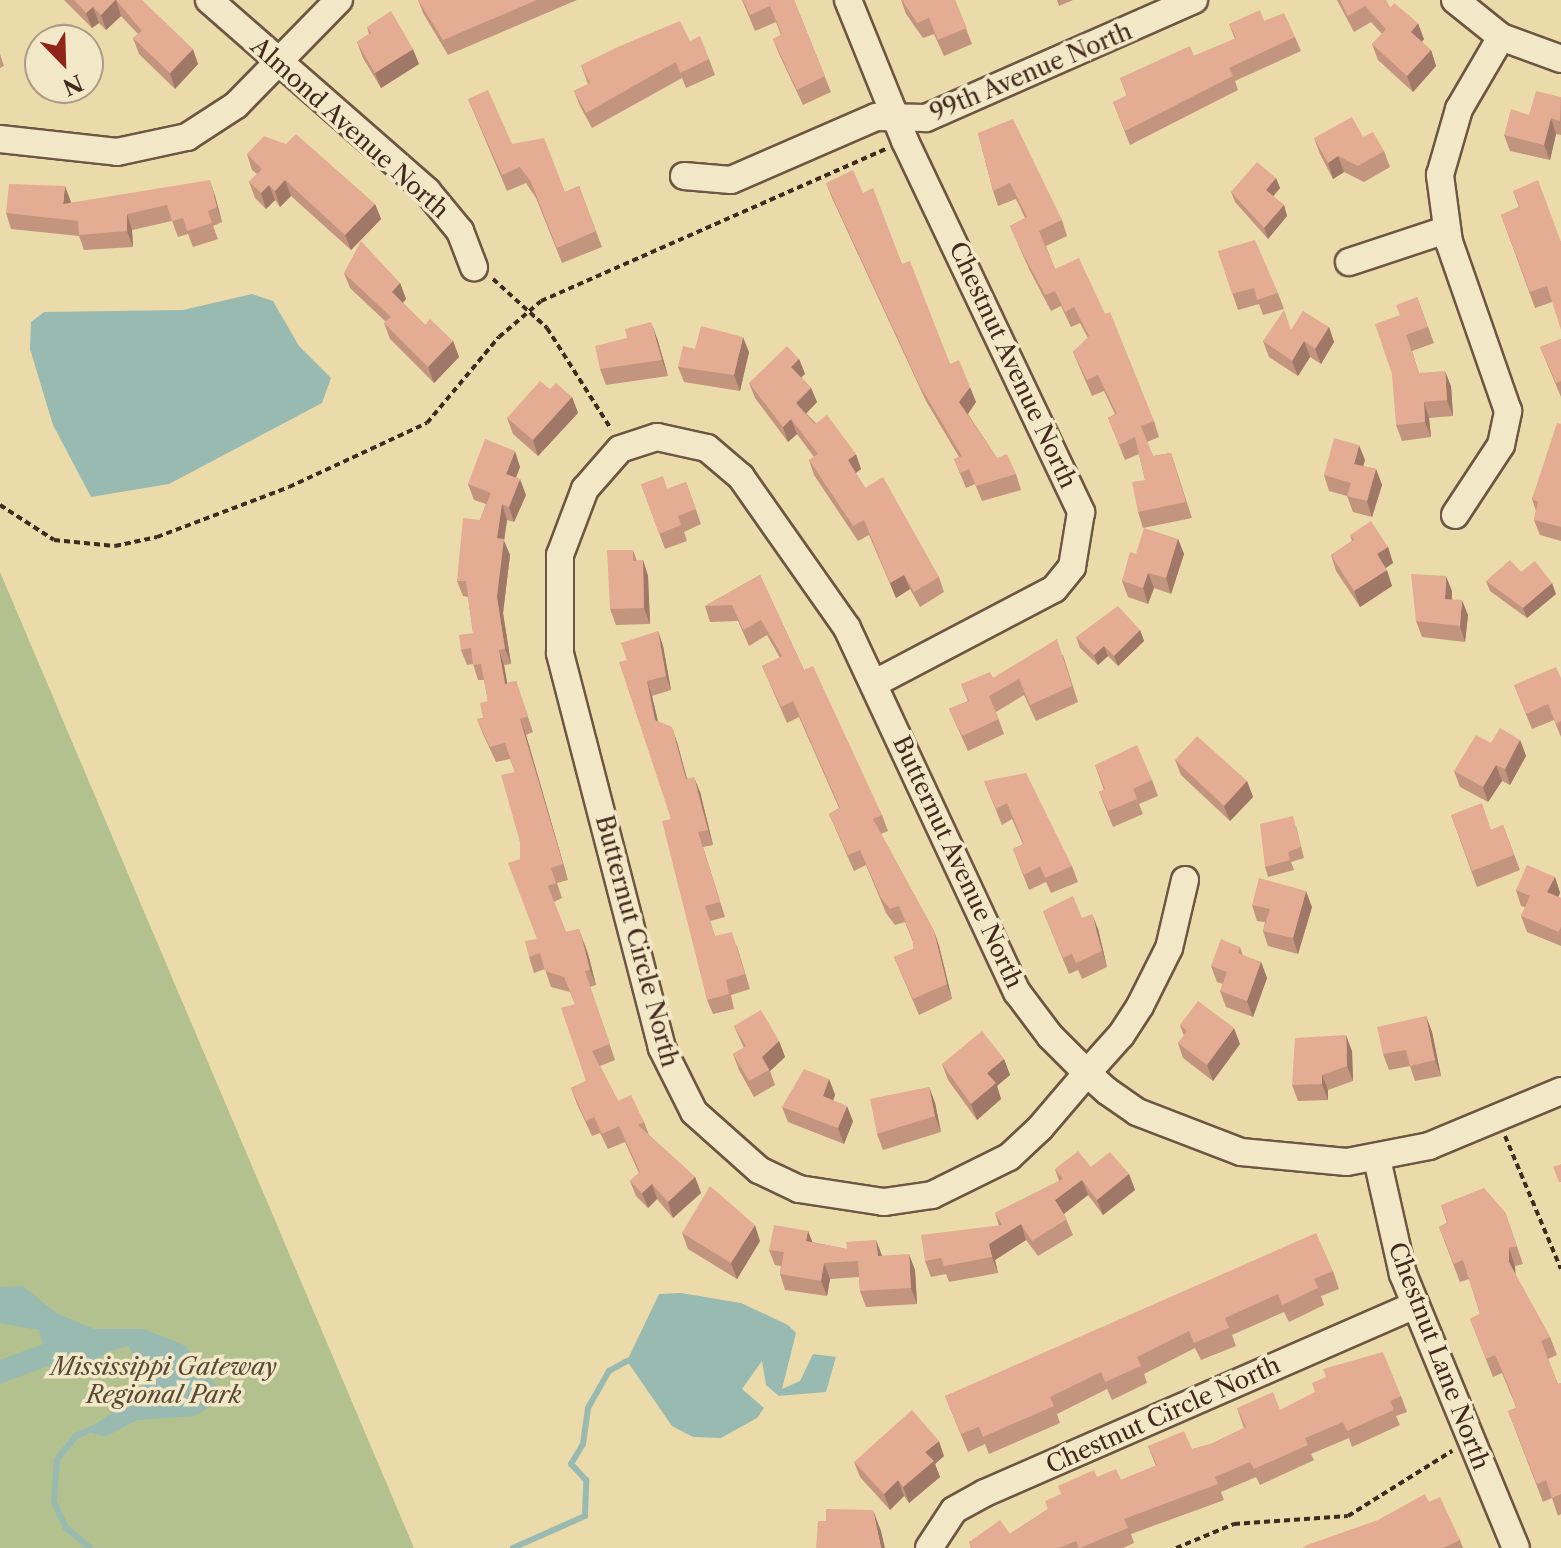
<!DOCTYPE html>
<html>
<head>
<meta charset="utf-8">
<style>
  body { margin:0 }
  #map { position:relative; width:1561px; height:1548px; overflow:hidden; background:#ebdbab; font-family:"Libre Caslon Text",serif }
  div>[style] { position:absolute }
  .green>* { inset:0; background:#b2c18d }
  .water>* { inset:0; background:#99bab0 }
  .stream>* { height:6px; margin:-3px; padding:0 3px; transform-origin:3px; border-radius:3px; background:#99bab0 }
  .path>* { height:4px; margin-top:-2px; transform-origin:0; background:repeating-linear-gradient(90deg,#432a1f 0 6px,transparent 0 10px) }
  .roads { filter:drop-shadow(2px 0 #6d5642) drop-shadow(-2px 0 #6d5642) drop-shadow(0 2px #6d5642) drop-shadow(0 -2px #6d5642) }
  .minor>* { height:26px; margin:-13px; padding:0 13px; transform-origin:13px; border-radius:13px; background:#f2e8c8 }
  .wall>* { inset:0; background:#c3947e }
  .shaded-wall>* { inset:0; background:#9f7867 }
  .building>* { inset:0; background:#e3ac93 }
  span { translate:-50% -50%; white-space:nowrap; text-align:center; line-height:1.15; -webkit-text-stroke:7px #f2e8c8; paint-order:stroke }
  .street-label { font-size:24px; color:#432a1f }
  .park-label { font-size:24px; color:#594835; font-style:italic }
  .north { position:absolute; left:24px; top:24px; width:80px; height:80px; box-sizing:border-box; background:#f2e8c8; border:2px solid #ac9c84; border-radius:50%; rotate:157deg; font-size:22px; font-weight:700; line-height:32px; text-align:center; color:#432a1f }
  .north::after { content:''; display:block; margin:auto; width:28px; height:36px; background:#8f2418; clip-path:polygon(50% 0,100% 100%,50% 72%,0 100%) }
</style>
</head>
<body>
<div id="map">
  <div class="green">
    <div style="clip-path:polygon(0 572px,414px 1548px,0 1548px)"></div>
  </div>
  <div class="water">
    <div style="clip-path:polygon(252px 294px,273px 301px,299px 346px,331px 378px,322px 403px,169px 484px,91px 497px,53px 425px,30px 349px,31px 322px,44px 312px,183px 310px)"></div>
    <div style="clip-path:polygon(23px 1286px,56px 1313px,94px 1329px,144px 1329px,186px 1346px,217px 1386px,217px 1403px,194px 1416px,137px 1420px,105px 1437px,85px 1431px,141px 1393px,141px 1365px,128px 1346px,104px 1353px,92px 1370px,70px 1376px,48px 1366px,0 1384px,0 1360px,43px 1344px,39px 1330px,0 1323px,0 1287px)"></div>
    <div style="clip-path:polygon(681px 1293px,741px 1303px,788px 1325px,796px 1333px,782px 1389px,800px 1381px,813px 1354px,836px 1357px,826px 1392px,779px 1396px,766px 1385px,762px 1361px,742px 1389px,764px 1408px,757px 1418px,721px 1438px,693px 1437px,672px 1426px,627px 1361px,659px 1294px)"></div>
  </div>
  <div class="stream">
    <div style="left:90px;top:1548px;width:31px;rotate:-140deg"></div>
    <div style="left:66px;top:1528px;width:29px;rotate:-115deg"></div>
    <div style="left:54px;top:1502px;width:42px;rotate:-85.9deg"></div>
    <div style="left:57px;top:1460px;width:31px;rotate:-52deg"></div>
    <div style="left:76px;top:1436px;width:20px;rotate:-24deg"></div>
    <div style="left:513px;top:1548px;width:79px;rotate:-24deg"></div>
    <div style="left:585px;top:1516px;width:36px;rotate:-88deg"></div>
    <div style="left:586px;top:1480px;width:22px;rotate:-133deg"></div>
    <div style="left:571px;top:1464px;width:23px;rotate:-59deg"></div>
    <div style="left:583px;top:1444px;width:36px;rotate:-82deg"></div>
    <div style="left:588px;top:1408px;width:43px;rotate:-60.4deg"></div>
    <div style="left:609px;top:1371px;width:21px;rotate:-29deg"></div>
  </div>
  <div class="path">
    <div style="left:493px;top:279px;width:73px;rotate:42.2deg"></div>
    <div style="left:547px;top:328px;width:120px;rotate:57.6deg"></div>
    <div style="left:0;top:505px;width:64px;rotate:32.9deg"></div>
    <div style="left:54px;top:540px;width:61px;rotate:5.6deg"></div>
    <div style="left:115px;top:546px;width:43px;rotate:-12.1deg"></div>
    <div style="left:157px;top:537px;width:141px;rotate:-20.7deg"></div>
    <div style="left:289px;top:487px;width:152px;rotate:-24.9deg"></div>
    <div style="left:427px;top:423px;width:112px;rotate:-50.1deg"></div>
    <div style="left:499px;top:337px;width:55px;rotate:-40.6deg"></div>
    <div style="left:541px;top:301px;width:377px;rotate:-23.8deg"></div>
    <div style="left:1505px;top:1136px;width:144px;rotate:67.2deg"></div>
    <div style="left:1176px;top:1548px;width:63px;rotate:-22.5deg"></div>
    <div style="left:1234px;top:1524px;width:114px;rotate:-4deg"></div>
    <div style="left:1348px;top:1516px;width:123px;rotate:-32deg"></div>
  </div>
  <div class="roads">
    <div class="minor">
      <div style="left:209px;top:0;width:290px;rotate:41.2deg"></div>
      <div style="left:427px;top:191px;width:52px;rotate:50.5deg"></div>
      <div style="left:460px;top:231px;width:39px;rotate:69deg"></div>
      <div style="left:848px;top:0;width:152px;rotate:68deg"></div>
      <div style="left:905px;top:141px;width:411px;rotate:64.6deg"></div>
      <div style="left:1081px;top:512px;width:56px;rotate:99.3deg"></div>
      <div style="left:1072px;top:567px;width:28px;rotate:129deg"></div>
      <div style="left:1054px;top:589px;width:202px;rotate:152.3deg"></div>
      <div style="left:1455px;top:0;width:59px;rotate:38.8deg"></div>
      <div style="left:1501px;top:37px;width:64px;rotate:20.1deg"></div>
      <div style="left:0;top:139px;width:118px;rotate:6.3deg"></div>
      <div style="left:117px;top:152px;width:72px;rotate:-12.1deg"></div>
      <div style="left:187px;top:137px;width:59px;rotate:-33.1deg"></div>
      <div style="left:236px;top:105px;width:147px;rotate:-45.6deg"></div>
      <div style="left:684px;top:176px;width:47px;rotate:4.9deg"></div>
      <div style="left:731px;top:180px;width:158px;rotate:-23.5deg"></div>
      <div style="left:876px;top:117px;width:50px;rotate:1.1deg"></div>
      <div style="left:926px;top:118px;width:293px;rotate:-23.8deg"></div>
      <div style="left:1349px;top:262px;width:102px;rotate:-18.3deg"></div>
      <div style="left:1455px;top:515px;width:84px;rotate:-56.7deg"></div>
      <div style="left:1501px;top:445px;width:35px;rotate:-78deg"></div>
      <div style="left:1508px;top:411px;width:179px;rotate:-109.2deg"></div>
      <div style="left:1449px;top:242px;width:68px;rotate:-97.7deg"></div>
      <div style="left:1440px;top:175px;width:69px;rotate:-73.9deg"></div>
      <div style="left:1459px;top:109px;width:83px;rotate:-59.7deg"></div>
      <div style="left:1185px;top:880px;width:70px;rotate:103.2deg"></div>
      <div style="left:1169px;top:948px;width:65px;rotate:116.6deg"></div>
      <div style="left:1140px;top:1006px;width:35px;rotate:123deg"></div>
      <div style="left:1121px;top:1035px;width:51px;rotate:131.8deg"></div>
      <div style="left:1087px;top:1073px;width:72px;rotate:130.5deg"></div>
      <div style="left:1040px;top:1128px;width:42px;rotate:136.9deg"></div>
      <div style="left:1009px;top:1157px;width:86px;rotate:153.7deg"></div>
      <div style="left:932px;top:1195px;width:49px;rotate:171.7deg"></div>
      <div style="left:884px;top:1202px;width:86px;rotate:-171.3deg"></div>
      <div style="left:799px;top:1189px;width:44px;rotate:-154.6deg"></div>
      <div style="left:759px;top:1170px;width:87px;rotate:-138.3deg"></div>
      <div style="left:694px;top:1112px;width:72px;rotate:-116.6deg"></div>
      <div style="left:662px;top:1048px;width:408px;rotate:-104.5deg"></div>
      <div style="left:560px;top:653px;width:98px;rotate:-90deg"></div>
      <div style="left:560px;top:555px;width:71px;rotate:-69.3deg"></div>
      <div style="left:585px;top:489px;width:53px;rotate:-48.8deg"></div>
      <div style="left:620px;top:449px;width:39px;rotate:-18deg"></div>
      <div style="left:657px;top:437px;width:51px;rotate:12.4deg"></div>
      <div style="left:707px;top:448px;width:45px;rotate:40.5deg"></div>
      <div style="left:741px;top:477px;width:184px;rotate:54.9deg"></div>
      <div style="left:847px;top:628px;width:402px;rotate:65deg"></div>
      <div style="left:1017px;top:992px;width:55px;rotate:53.1deg"></div>
      <div style="left:1050px;top:1036px;width:52px;rotate:45deg"></div>
      <div style="left:1087px;top:1073px;width:27px;rotate:42deg"></div>
      <div style="left:1107px;top:1091px;width:37px;rotate:35deg"></div>
      <div style="left:1137px;top:1112px;width:111px;rotate:21deg"></div>
      <div style="left:1241px;top:1152px;width:106px;rotate:5.4deg"></div>
      <div style="left:1347px;top:1162px;width:84px;rotate:-11deg"></div>
      <div style="left:1429px;top:1146px;width:143px;rotate:-22.6deg"></div>
      <div style="left:1377px;top:1159px;width:118px;rotate:77.3deg"></div>
      <div style="left:1403px;top:1274px;width:296px;rotate:67.6deg"></div>
      <div style="left:929px;top:1548px;width:45px;rotate:-56.7deg"></div>
      <div style="left:954px;top:1510px;width:35px;rotate:-29deg"></div>
      <div style="left:985px;top:1493px;width:470px;rotate:-23.6deg"></div>
    </div>
  </div>
  <div class="wall">
    <div style="clip-path:polygon(64px 0,142px 0,198px 64px,175px 89px,139px 54px,133px 38px,138px 34px,121px 16px,106px 30px,99px 23px,92px 28px)"></div>
    <div style="clip-path:polygon(418px 0,577px 0,448px 55px,423px 13px)"></div>
    <div style="clip-path:polygon(742px 0,794px 0,831px 92px,803px 105px,779px 54px,773px 39px,781px 35px,776px 22px,755px 31px)"></div>
    <div style="clip-path:polygon(901px 0,955px 0,972px 44px,944px 56px,934px 34px,923px 38px,906px 14px)"></div>
    <div style="clip-path:polygon(1057px 0,1073px 0,1059px 6px)"></div>
    <div style="clip-path:polygon(1337px 0,1386px 0,1390px 8px,1424px 39px,1422px 42px,1431px 50px,1436px 66px,1413px 92px,1378px 60px,1372px 44px,1382px 34px,1371px 22px,1354px 32px)"></div>
    <div style="clip-path:polygon(1264px 21px,1295px 37px,1301px 51px,1235px 81px,1238px 90px,1130px 145px,1113px 102px,1127px 96px,1120px 78px,1194px 56px,1235px 39px,1229px 24px)"></div>
    <div style="clip-path:polygon(367px 27px,419px 64px,381px 88px,363px 58px,357px 42px,369px 34px)"></div>
    <div style="clip-path:polygon(690px 41px,709px 59px,715px 75px,686px 88px,682px 78px,592px 128px,580px 106px,574px 91px,588px 84px,581px 65px)"></div>
    <div style="clip-path:polygon(0 54px,4px 66px,0 68px)"></div>
    <div style="clip-path:polygon(1561px 97px,1561px 135px,1556px 134px,1550px 160px,1510px 151px,1504px 135px,1529px 115px)"></div>
    <div style="clip-path:polygon(468px 99px,512px 144px,565px 192px,579px 186px,602px 247px,562px 263px,536px 198px,526px 183px,507px 191px)"></div>
    <div style="clip-path:polygon(978px 133px,1062px 220px,1067px 236px,1046px 246px,1055px 269px,1154px 421px,1159px 437px,1147px 442px,1153px 456px,1171px 453px,1192px 518px,1143px 528px,1138px 512px,1145px 480px,1139px 454px,1125px 460px,1108px 418px,1115px 414px,1104px 391px,1092px 396px,1073px 352px,1088px 338px,1080px 323px,1071px 327px,1061px 306px,1051px 311px,1029px 269px,1010px 226px,1025px 218px,1016px 199px,998px 206px,993px 191px)"></div>
    <div style="clip-path:polygon(1363px 137px,1384px 151px,1390px 167px,1364px 182px,1344px 172px,1333px 179px,1320px 154px,1314px 138px)"></div>
    <div style="clip-path:polygon(247px 154px,375px 204px,381px 219px,351px 250px,291px 196px,280px 207px,275px 200px,266px 209px,255px 198px,249px 182px,257px 174px,252px 170px)"></div>
    <div style="clip-path:polygon(1276px 178px,1280px 188px,1273px 196px,1284px 205px,1287px 216px,1268px 239px,1235px 202px,1231px 192px)"></div>
    <div style="clip-path:polygon(826px 183px,863px 193px,902px 264px,950px 364px,976px 402px,968px 414px,997px 458px,1016px 474px,1021px 490px,982px 501px,975px 484px,966px 488px,954px 459px,959px 457px,926px 401px,832px 198px)"></div>
    <div style="clip-path:polygon(1513px 191px,1561px 242px,1552px 302px,1535px 308px,1501px 215px,1519px 207px)"></div>
    <div style="clip-path:polygon(215px 196px,222px 222px,213px 226px,218px 239px,193px 247px,188px 234px,178px 237px,172px 221px,132px 230px,133px 247px,84px 250px,79px 236px,11px 229px,6px 213px,71px 202px,70px 203px)"></div>
    <div style="clip-path:polygon(1218px 251px,1278px 293px,1284px 309px,1263px 315px,1259px 304px,1238px 310px)"></div>
    <div style="clip-path:polygon(344px 273px,400px 283px,406px 299px,403px 303px,425px 325px,453px 341px,459px 357px,434px 383px,390px 339px,384px 323px,386px 322px,350px 288px)"></div>
    <div style="clip-path:polygon(1417px 297px,1434px 343px,1412px 351px,1419px 373px,1451px 386px,1453px 416px,1429px 418px,1431px 437px,1402px 441px,1396px 425px,1400px 315px)"></div>
    <div style="clip-path:polygon(1329px 327px,1334px 342px,1321px 364px,1310px 357px,1298px 376px,1269px 357px,1263px 341px,1291px 330px)"></div>
    <div style="clip-path:polygon(627px 338px,657px 338px,668px 376px,606px 385px,600px 369px)"></div>
    <div style="clip-path:polygon(1561px 339px,1561px 397px,1540px 347px)"></div>
    <div style="clip-path:polygon(749px 352px,740px 391px,684px 382px,678px 367px)"></div>
    <div style="clip-path:polygon(799px 359px,805px 374px,801px 377px,811px 388px,817px 402px,806px 413px,861px 469px,856px 473px,865px 488px,939px 577px,944px 592px,920px 607px,910px 589px,896px 598px,869px 535px,858px 541px,814px 475px,809px 460px,814px 457px,797px 434px,788px 442px,755px 398px,749px 383px)"></div>
    <div style="clip-path:polygon(550px 389px,572px 397px,578px 413px,538px 456px,513px 434px,507px 418px)"></div>
    <div style="clip-path:polygon(1561px 424px,1561px 541px,1540px 535px,1534px 520px,1536px 511px,1532px 499px)"></div>
    <div style="clip-path:polygon(1365px 460px,1363px 466px,1376px 469px,1382px 485px,1372px 517px,1353px 512px,1347px 496px,1329px 491px,1324px 475px)"></div>
    <div style="clip-path:polygon(520px 467px,516px 478px,526px 495px,514px 522px,507px 520px,504px 541px,510px 555px,503px 613px,511px 664px,504px 665px,507px 683px,516px 681px,533px 732px,526px 735px,568px 880px,557px 883px,562px 898px,554px 902px,566px 932px,579px 929px,588px 954px,596px 985px,590px 987px,615px 1060px,600px 1066px,618px 1101px,644px 1122px,649px 1135px,695px 1177px,701px 1193px,673px 1218px,657px 1199px,648px 1208px,636px 1196px,630px 1181px,639px 1173px,625px 1142px,608px 1149px,600px 1133px,592px 1136px,577px 1104px,571px 1088px,586px 1081px,575px 1004px,570px 992px,551px 987px,545px 969px,534px 973px,529px 957px,537px 939px,520px 859px,520px 842px,515px 772px,510px 759px,496px 762px,483px 734px,477px 719px,483px 718px,488px 701px,484px 680px,478px 680px,473px 664px,467px 665px,461px 650px,473px 633px,468px 597px,463px 596px,457px 581px,486px 504px,474px 500px,468px 484px)"></div>
    <div style="clip-path:polygon(686px 482px,701px 524px,684px 532px,687px 541px,665px 549px,641px 484px,668px 489px)"></div>
    <div style="clip-path:polygon(1350px 535px,1388px 547px,1393px 563px,1385px 568px,1392px 586px,1360px 607px,1336px 571px,1331px 555px,1352px 541px)"></div>
    <div style="clip-path:polygon(1178px 539px,1184px 554px,1171px 594px,1154px 588px,1148px 604px,1128px 597px,1122px 581px,1136px 554px)"></div>
    <div style="clip-path:polygon(633px 550px,637px 561px,643px 560px,648px 576px,650px 624px,616px 625px,610px 609px)"></div>
    <div style="clip-path:polygon(1521px 572px,1556px 594px,1527px 618px,1490px 591px,1486px 581px)"></div>
    <div style="clip-path:polygon(760px 575px,804px 670px,882px 815px,888px 831px,881px 834px,934px 931px,939px 946px,952px 999px,919px 1015px,894px 957px,913px 949px,913px 942px,905px 922px,895px 925px,886px 913px,866px 865px,854px 871px,829px 814px,839px 808px,799px 717px,787px 723px,762px 666px,780px 658px,767px 635px,749px 646px,738px 621px,710px 622px,705px 606px)"></div>
    <div style="clip-path:polygon(1452px 591px,1452px 599px,1468px 615px,1465px 642px,1422px 637px,1416px 621px)"></div>
    <div style="clip-path:polygon(1140px 630px,1144px 641px,1118px 666px,1108px 656px,1098px 665px,1080px 648px,1076px 637px)"></div>
    <div style="clip-path:polygon(658px 631px,663px 646px,671px 690px,652px 696px,658px 721px,677px 742px,687px 779px,700px 792px,713px 845px,703px 847px,725px 917px,710px 921px,715px 936px,737px 946px,750px 989px,731px 995px,734px 1009px,713px 1014px,707px 1000px,671px 819px,627px 660px)"></div>
    <div style="clip-path:polygon(1063px 655px,1078px 702px,1036px 721px,1024px 695px,996px 712px,1004px 734px,968px 751px,949px 709px,968px 701px,961px 684px,993px 678px)"></div>
    <div style="clip-path:polygon(1561px 678px,1561px 737px,1554px 720px,1532px 729px,1514px 685px)"></div>
    <div style="clip-path:polygon(1520px 740px,1526px 756px,1510px 785px,1502px 781px,1488px 802px,1460px 787px,1454px 771px,1491px 743px)"></div>
    <div style="clip-path:polygon(1175px 760px,1247px 781px,1253px 797px,1230px 821px,1181px 775px)"></div>
    <div style="clip-path:polygon(1095px 765px,1152px 780px,1158px 796px,1139px 804px,1143px 814px,1113px 827px,1099px 792px,1104px 790px)"></div>
    <div style="clip-path:polygon(984px 781px,1072px 866px,1078px 882px,1051px 893px,1046px 882px,1029px 890px,1013px 849px,1023px 844px,1012px 819px,1002px 825px)"></div>
    <div style="clip-path:polygon(1451px 815px,1491px 830px,1503px 825px,1520px 870px,1477px 887px)"></div>
    <div style="clip-path:polygon(1296px 826px,1304px 858px,1291px 862px,1294px 870px,1268px 877px,1265px 867px)"></div>
    <div style="clip-path:polygon(1555px 877px,1560px 893px,1558px 897px,1561px 898px,1561px 946px,1527px 932px,1521px 916px,1525px 907px,1521px 906px,1516px 890px)"></div>
    <div style="clip-path:polygon(1252px 905px,1312px 907px,1298px 954px,1268px 946px,1263px 931px,1265px 922px,1257px 921px)"></div>
    <div style="clip-path:polygon(1043px 911px,1082px 918px,1098px 929px,1107px 967px,1082px 979px,1078px 970px,1069px 974px)"></div>
    <div style="clip-path:polygon(1240px 947px,1243px 956px,1261px 962px,1267px 978px,1253px 1017px,1226px 1007px,1220px 991px,1223px 984px,1217px 982px,1211px 966px)"></div>
    <div style="clip-path:polygon(1426px 1016px,1432px 1032px,1441px 1076px,1415px 1081px,1410px 1066px,1389px 1070px,1383px 1054px)"></div>
    <div style="clip-path:polygon(1180px 1025px,1240px 1044px,1213px 1081px,1183px 1058px,1178px 1043px,1184px 1036px)"></div>
    <div style="clip-path:polygon(734px 1026px,779px 1041px,785px 1057px,770px 1071px,775px 1085px,754px 1097px,739px 1070px,733px 1054px,744px 1048px)"></div>
    <div style="clip-path:polygon(1352px 1051px,1353px 1081px,1328px 1090px,1328px 1100px,1298px 1101px,1292px 1085px)"></div>
    <div style="clip-path:polygon(1004px 1059px,1010px 1075px,997px 1086px,1001px 1099px,977px 1120px,948px 1080px,942px 1064px)"></div>
    <div style="clip-path:polygon(829px 1079px,835px 1095px,833px 1100px,853px 1121px,844px 1144px,788px 1122px,782px 1107px)"></div>
    <div style="clip-path:polygon(929px 1087px,935px 1103px,941px 1132px,883px 1150px,877px 1134px)"></div>
    <div style="clip-path:polygon(1091px 1167px,1129px 1174px,1135px 1190px,1103px 1215px,1088px 1195px,1064px 1214px,1073px 1235px,1038px 1256px,1026px 1240px,995px 1260px,998px 1273px,949px 1282px,946px 1274px,931px 1277px,925px 1261px,999px 1226px,995px 1213px,1059px 1181px,1055px 1169px)"></div>
    <div style="clip-path:polygon(1441px 1205px,1505px 1212px,1523px 1264px,1515px 1266px,1515px 1274px,1550px 1337px,1557px 1355px,1548px 1359px,1558px 1384px,1561px 1383px,1561px 1514px,1558px 1516px,1552px 1498px,1543px 1502px,1508px 1411px,1516px 1408px,1514px 1402px,1502px 1373px,1493px 1377px,1470px 1319px,1480px 1314px,1469px 1279px,1460px 1282px,1439px 1227px,1447px 1223px)"></div>
    <div style="clip-path:polygon(808px 1231px,812px 1242px,847px 1249px,876px 1240px,882px 1256px,915px 1270px,917px 1304px,866px 1307px,860px 1291px,859px 1277px,830px 1279px,827px 1296px,785px 1290px,780px 1274px,781px 1266px,775px 1265px,769px 1250px)"></div>
    <div style="clip-path:polygon(682px 1233px,760px 1241px,737px 1279px,688px 1249px)"></div>
    <div style="clip-path:polygon(1333px 1271px,1339px 1289px,1321px 1296px,1324px 1305px,1289px 1322px,1284px 1312px,1232px 1335px,1236px 1346px,1201px 1360px,1195px 1348px,1144px 1374px,1147px 1383px,1112px 1400px,1107px 1389px,1057px 1414px,1060px 1423px,989px 1454px,985px 1444px,968px 1452px,945px 1396px)"></div>
    <div style="clip-path:polygon(1401px 1396px,1407px 1412px,1396px 1416px,1400px 1425px,1352px 1447px,1349px 1438px,1311px 1454px,1314px 1460px,1260px 1485px,1256px 1477px,1221px 1492px,1224px 1500px,1131px 1534px,1134px 1543px,1123px 1548px,971px 1548px,969px 1542px,1010px 1534px,1097px 1477px,1121px 1480px,1156px 1466px,1148px 1446px,1192px 1449px,1211px 1444px,1244px 1428px,1237px 1408px,1280px 1410px)"></div>
    <div style="clip-path:polygon(944px 1456px,935px 1464px,940px 1477px,909px 1503px,904px 1496px,890px 1510px,860px 1477px,854px 1462px)"></div>
    <div style="clip-path:polygon(1429px 1502px,1460px 1540px,1463px 1548px,1303px 1548px)"></div>
  </div>
  <div class="shaded-wall">
    <div style="clip-path:polygon(116px 0,121px 16px,106px 30px,101px 15px)"></div>
    <div style="clip-path:polygon(93px 7px,99px 23px,92px 28px,86px 13px)"></div>
    <div style="clip-path:polygon(1418px 23px,1424px 39px,1417px 47px,1411px 32px)"></div>
    <div style="clip-path:polygon(193px 49px,198px 64px,175px 89px,170px 73px)"></div>
    <div style="clip-path:polygon(413px 49px,419px 64px,381px 88px,375px 73px)"></div>
    <div style="clip-path:polygon(1431px 50px,1436px 66px,1413px 92px,1407px 76px)"></div>
    <div style="clip-path:polygon(1551px 118px,1556px 134px,1550px 160px,1544px 145px)"></div>
    <div style="clip-path:polygon(1338px 156px,1344px 172px,1333px 179px,1328px 163px)"></div>
    <div style="clip-path:polygon(1276px 178px,1280px 188px,1270px 200px,1266px 190px)"></div>
    <div style="clip-path:polygon(210px 180px,215px 196px,222px 222px,217px 207px)"></div>
    <div style="clip-path:polygon(285px 180px,291px 196px,280px 207px,275px 191px)"></div>
    <div style="clip-path:polygon(269px 185px,275px 200px,266px 209px,261px 193px)"></div>
    <div style="clip-path:polygon(65px 186px,71px 202px,69px 220px,63px 204px)"></div>
    <div style="clip-path:polygon(375px 204px,381px 219px,351px 250px,345px 235px)"></div>
    <div style="clip-path:polygon(1284px 205px,1287px 216px,1268px 239px,1264px 228px)"></div>
    <div style="clip-path:polygon(127px 214px,132px 230px,133px 247px,127px 231px)"></div>
    <div style="clip-path:polygon(400px 283px,406px 299px,398px 308px,392px 292px)"></div>
    <div style="clip-path:polygon(651px 322px,657px 338px,668px 376px,662px 360px)"></div>
    <div style="clip-path:polygon(1329px 327px,1334px 342px,1321px 364px,1315px 349px)"></div>
    <div style="clip-path:polygon(743px 337px,749px 352px,740px 391px,734px 375px)"></div>
    <div style="clip-path:polygon(453px 341px,459px 357px,434px 383px,428px 367px)"></div>
    <div style="clip-path:polygon(1304px 341px,1310px 357px,1298px 376px,1292px 361px)"></div>
    <div style="clip-path:polygon(799px 359px,805px 374px,796px 382px,791px 367px)"></div>
    <div style="clip-path:polygon(1445px 371px,1451px 386px,1453px 416px,1447px 400px)"></div>
    <div style="clip-path:polygon(970px 387px,976px 402px,965px 418px,959px 402px)"></div>
    <div style="clip-path:polygon(811px 388px,817px 402px,802px 418px,796px 403px)"></div>
    <div style="clip-path:polygon(572px 397px,578px 413px,538px 456px,533px 440px)"></div>
    <div style="clip-path:polygon(1424px 402px,1429px 418px,1431px 437px,1425px 422px)"></div>
    <div style="clip-path:polygon(791px 419px,797px 434px,788px 442px,783px 427px)"></div>
    <div style="clip-path:polygon(1359px 445px,1365px 460px,1359px 480px,1354px 464px)"></div>
    <div style="clip-path:polygon(515px 451px,520px 467px,511px 489px,506px 474px)"></div>
    <div style="clip-path:polygon(856px 454px,861px 469px,853px 475px,848px 460px)"></div>
    <div style="clip-path:polygon(1376px 469px,1382px 485px,1372px 517px,1367px 501px)"></div>
    <div style="clip-path:polygon(520px 479px,526px 495px,514px 522px,509px 507px)"></div>
    <div style="clip-path:polygon(502px 504px,507px 520px,504px 541px,510px 555px,503px 613px,511px 664px,505px 649px,497px 597px,497px 538px)"></div>
    <div style="clip-path:polygon(1178px 539px,1184px 554px,1171px 594px,1166px 578px)"></div>
    <div style="clip-path:polygon(1388px 547px,1393px 563px,1383px 570px,1377px 554px)"></div>
    <div style="clip-path:polygon(643px 560px,648px 576px,650px 624px,644px 608px)"></div>
    <div style="clip-path:polygon(1387px 570px,1392px 586px,1360px 607px,1354px 591px)"></div>
    <div style="clip-path:polygon(1148px 573px,1154px 588px,1148px 604px,1143px 588px)"></div>
    <div style="clip-path:polygon(904px 575px,910px 589px,896px 598px,890px 583px)"></div>
    <div style="clip-path:polygon(1446px 576px,1452px 591px,1451px 614px,1445px 599px)"></div>
    <div style="clip-path:polygon(1552px 583px,1556px 594px,1527px 618px,1523px 608px)"></div>
    <div style="clip-path:polygon(1462px 600px,1468px 615px,1465px 642px,1460px 626px)"></div>
    <div style="clip-path:polygon(1140px 630px,1144px 641px,1118px 666px,1114px 656px)"></div>
    <div style="clip-path:polygon(658px 631px,663px 646px,671px 690px,666px 676px)"></div>
    <div style="clip-path:polygon(1104px 646px,1108px 656px,1098px 665px,1094px 655px)"></div>
    <div style="clip-path:polygon(499px 650px,504px 665px,510px 699px,505px 684px)"></div>
    <div style="clip-path:polygon(647px 681px,652px 696px,661px 735px,655px 720px)"></div>
    <div style="clip-path:polygon(520px 719px,526px 735px,568px 880px,563px 864px)"></div>
    <div style="clip-path:polygon(672px 727px,677px 742px,691px 794px,686px 779px)"></div>
    <div style="clip-path:polygon(1520px 740px,1526px 756px,1510px 785px,1505px 769px)"></div>
    <div style="clip-path:polygon(1496px 765px,1502px 781px,1488px 802px,1483px 787px)"></div>
    <div style="clip-path:polygon(694px 777px,700px 792px,713px 845px,708px 830px)"></div>
    <div style="clip-path:polygon(1247px 781px,1253px 797px,1230px 821px,1224px 806px)"></div>
    <div style="clip-path:polygon(1555px 877px,1560px 893px,1553px 908px,1547px 892px)"></div>
    <div style="clip-path:polygon(1306px 891px,1312px 907px,1298px 954px,1293px 938px)"></div>
    <div style="clip-path:polygon(1092px 914px,1098px 929px,1107px 967px,1102px 951px)"></div>
    <div style="clip-path:polygon(934px 931px,939px 946px,952px 999px,947px 984px)"></div>
    <div style="clip-path:polygon(582px 938px,588px 954px,596px 985px,590px 970px)"></div>
    <div style="clip-path:polygon(1261px 962px,1267px 978px,1253px 1017px,1247px 1001px)"></div>
    <div style="clip-path:polygon(1426px 1016px,1432px 1032px,1441px 1076px,1435px 1060px)"></div>
    <div style="clip-path:polygon(1234px 1028px,1240px 1044px,1213px 1081px,1207px 1065px)"></div>
    <div style="clip-path:polygon(1346px 1035px,1352px 1051px,1353px 1081px,1347px 1066px)"></div>
    <div style="clip-path:polygon(779px 1041px,785px 1057px,770px 1071px,762px 1057px)"></div>
    <div style="clip-path:polygon(1004px 1059px,1010px 1075px,997px 1086px,1001px 1099px,977px 1120px,971px 1104px,987px 1073px)"></div>
    <div style="clip-path:polygon(1322px 1075px,1328px 1090px,1328px 1100px,1322px 1084px)"></div>
    <div style="clip-path:polygon(829px 1079px,835px 1095px,829px 1112px,823px 1096px)"></div>
    <div style="clip-path:polygon(929px 1087px,935px 1103px,941px 1132px,935px 1116px)"></div>
    <div style="clip-path:polygon(847px 1106px,853px 1121px,844px 1144px,838px 1128px)"></div>
    <div style="clip-path:polygon(1129px 1174px,1135px 1190px,1103px 1215px,1097px 1200px)"></div>
    <div style="clip-path:polygon(695px 1177px,701px 1193px,673px 1218px,668px 1202px)"></div>
    <div style="clip-path:polygon(1082px 1180px,1088px 1195px,1061px 1216px,1055px 1200px)"></div>
    <div style="clip-path:polygon(652px 1184px,657px 1199px,648px 1208px,642px 1193px)"></div>
    <div style="clip-path:polygon(1021px 1224px,1026px 1240px,995px 1260px,998px 1273px,992px 1257px,989px 1244px)"></div>
    <div style="clip-path:polygon(755px 1225px,760px 1241px,737px 1279px,731px 1263px)"></div>
    <div style="clip-path:polygon(808px 1231px,814px 1246px,806px 1241px)"></div>
    <div style="clip-path:polygon(876px 1240px,882px 1256px,878px 1256px)"></div>
    <div style="clip-path:polygon(1509px 1248px,1515px 1266px,1516px 1280px,1509px 1262px)"></div>
    <div style="clip-path:polygon(909px 1254px,915px 1270px,917px 1304px,911px 1288px)"></div>
    <div style="clip-path:polygon(824px 1263px,830px 1279px,827px 1296px,821px 1281px)"></div>
    <div style="clip-path:polygon(939px 1441px,944px 1456px,935px 1464px,940px 1477px,909px 1503px,903px 1487px,925px 1452px)"></div>
    <div style="clip-path:polygon(898px 1480px,904px 1496px,890px 1510px,884px 1494px)"></div>
    <div style="clip-path:polygon(873px 1510px,881px 1531px,885px 1548px,881px 1548px)"></div>
  </div>
  <div class="building">
    <div style="clip-path:polygon(74px 0,115px 0,101px 15px,93px 7px,86px 13px)"></div>
    <div style="clip-path:polygon(116px 0,142px 0,193px 49px,170px 73px,133px 38px,142px 31px)"></div>
    <div style="clip-path:polygon(418px 0,537px 0,443px 40px)"></div>
    <div style="clip-path:polygon(743px 0,794px 0,825px 76px,797px 90px,773px 39px,782px 34px,770px 6px,750px 15px)"></div>
    <div style="clip-path:polygon(902px 0,955px 0,967px 28px,938px 40px,929px 18px,917px 23px)"></div>
    <div style="clip-path:polygon(1340px 0,1386px 0,1390px 8px,1394px 3px,1418px 23px,1411px 32px,1431px 50px,1407px 76px,1372px 44px,1386px 29px,1365px 6px,1348px 16px)"></div>
    <div style="clip-path:polygon(1260px 10px,1264px 21px,1284px 13px,1295px 37px,1229px 68px,1233px 76px,1125px 131px,1113px 102px,1127px 95px,1120px 78px,1190px 46px,1194px 56px,1236px 38px,1229px 24px)"></div>
    <div style="clip-path:polygon(391px 11px,413px 49px,375px 73px,357px 42px,371px 33px,367px 27px)"></div>
    <div style="clip-path:polygon(680px 21px,690px 41px,700px 36px,709px 59px,680px 73px,676px 62px,586px 113px,574px 91px,590px 83px,581px 65px,620px 46px)"></div>
    <div style="clip-path:polygon(488px 90px,512px 144px,544px 138px,565px 192px,579px 186px,596px 231px,557px 248px,531px 182px,520px 167px,502px 175px,468px 99px)"></div>
    <div style="clip-path:polygon(1536px 91px,1561px 97px,1560px 121px,1551px 118px,1544px 145px,1504px 135px,1511px 109px,1529px 115px)"></div>
    <div style="clip-path:polygon(1352px 117px,1363px 137px,1373px 132px,1384px 151px,1358px 166px,1338px 156px,1328px 163px,1314px 138px)"></div>
    <div style="clip-path:polygon(1013px 119px,1062px 220px,1039px 231px,1055px 269px,1079px 258px,1105px 314px,1110px 312px,1154px 421px,1141px 426px,1153px 456px,1171px 453px,1186px 502px,1138px 512px,1132px 482px,1145px 480px,1135px 437px,1119px 445px,1108px 418px,1117px 414px,1098px 375px,1087px 380px,1073px 352px,1089px 336px,1074px 307px,1065px 312px,1055px 291px,1045px 295px,1023px 254px,1010px 226px,1027px 217px,1010px 183px,993px 191px,978px 133px)"></div>
    <div style="clip-path:polygon(296px 134px,375px 204px,345px 235px,285px 180px,275px 191px,269px 185px,261px 193px,249px 182px,262px 169px,247px 154px,264px 136px,286px 144px)"></div>
    <div style="clip-path:polygon(1257px 162px,1276px 178px,1266px 190px,1284px 205px,1264px 228px,1231px 192px)"></div>
    <div style="clip-path:polygon(853px 170px,863px 193px,873px 188px,902px 264px,910px 261px,950px 364px,959px 360px,970px 387px,959px 402px,997px 458px,1007px 454px,1016px 474px,976px 486px,969px 469px,960px 473px,954px 459px,962px 456px,920px 386px,826px 183px)"></div>
    <div style="clip-path:polygon(210px 180px,217px 207px,208px 211px,212px 223px,187px 231px,183px 218px,172px 221px,167px 205px,127px 214px,127px 231px,79px 235px,78px 221px,6px 213px,9px 184px,65px 186px,63px 204px)"></div>
    <div style="clip-path:polygon(1538px 180px,1561px 242px,1561px 330px,1547px 286px,1530px 292px,1501px 215px,1520px 207px,1513px 191px)"></div>
    <div style="clip-path:polygon(1255px 240px,1278px 293px,1257px 300px,1254px 288px,1232px 294px,1218px 251px)"></div>
    <div style="clip-path:polygon(361px 241px,400px 283px,392px 292px,425px 325px,430px 319px,453px 341px,428px 367px,384px 323px,391px 317px,344px 273px)"></div>
    <div style="clip-path:polygon(1417px 297px,1428px 327px,1406px 335px,1419px 373px,1445px 371px,1447px 400px,1424px 402px,1425px 422px,1396px 425px,1392px 374px,1375px 324px,1400px 315px,1396px 305px)"></div>
    <div style="clip-path:polygon(1284px 310px,1291px 330px,1303px 311px,1329px 327px,1315px 349px,1304px 341px,1292px 361px,1263px 341px)"></div>
    <div style="clip-path:polygon(651px 322px,662px 360px,600px 369px,595px 346px,627px 338px,625px 329px)"></div>
    <div style="clip-path:polygon(701px 326px,743px 337px,734px 375px,678px 367px,683px 346px,695px 349px)"></div>
    <div style="clip-path:polygon(1561px 339px,1561px 381px,1556px 383px,1540px 347px)"></div>
    <div style="clip-path:polygon(787px 346px,799px 359px,791px 367px,811px 388px,796px 403px,815px 424px,827px 415px,856px 454px,848px 460px,865px 488px,883px 477px,939px 577px,914px 592px,904px 575px,890px 583px,864px 520px,853px 526px,809px 460px,818px 454px,791px 419px,783px 427px,749px 383px)"></div>
    <div style="clip-path:polygon(540px 381px,550px 389px,556px 383px,572px 397px,533px 440px,507px 418px)"></div>
    <div style="clip-path:polygon(1557px 423px,1561px 424px,1561px 527px,1534px 520px,1538px 502px,1532px 499px)"></div>
    <div style="clip-path:polygon(1334px 438px,1359px 445px,1354px 464px,1376px 469px,1367px 501px,1347px 496px,1351px 483px,1324px 475px)"></div>
    <div style="clip-path:polygon(485px 439px,515px 451px,506px 474px,520px 479px,509px 507px,502px 504px,497px 538px,504px 539px,497px 597px,505px 649px,499px 650px,505px 684px,516px 681px,528px 716px,520px 719px,563px 864px,551px 868px,556px 883px,548px 886px,566px 932px,579px 929px,582px 938px,590px 970px,585px 971px,610px 1044px,592px 1051px,618px 1101px,631px 1095px,644px 1122px,638px 1125px,695px 1177px,668px 1202px,652px 1184px,642px 1193px,630px 1181px,640px 1172px,619px 1126px,602px 1134px,594px 1117px,586px 1121px,571px 1088px,586px 1081px,561px 1008px,575px 1004px,564px 977px,545px 971px,540px 953px,529px 957px,525px 941px,537px 939px,508px 863px,520px 859px,520px 842px,501px 775px,515px 772px,505px 743px,490px 747px,477px 719px,483px 718px,480px 703px,488px 701px,481px 664px,473px 665px,471px 648px,461px 650px,459px 635px,473px 633px,466px 581px,457px 581px,463px 518px,480px 520px,491px 493px,468px 484px)"></div>
    <div style="clip-path:polygon(663px 476px,667px 489px,686px 482px,696px 509px,678px 516px,681px 525px,659px 534px,641px 484px)"></div>
    <div style="clip-path:polygon(1371px 521px,1388px 547px,1377px 554px,1387px 570px,1354px 591px,1331px 555px,1354px 540px,1350px 535px)"></div>
    <div style="clip-path:polygon(1144px 528px,1178px 539px,1166px 578px,1148px 573px,1143px 588px,1122px 581px,1130px 552px,1136px 554px)"></div>
    <div style="clip-path:polygon(607px 550px,633px 550px,633px 561px,643px 560px,644px 608px,610px 609px)"></div>
    <div style="clip-path:polygon(1510px 560px,1521px 572px,1535px 561px,1552px 583px,1523px 608px,1486px 581px)"></div>
    <div style="clip-path:polygon(1411px 574px,1446px 576px,1445px 599px,1462px 600px,1460px 626px,1416px 621px)"></div>
    <div style="clip-path:polygon(760px 575px,804px 670px,813px 666px,882px 815px,873px 819px,934px 931px,947px 984px,913px 999px,894px 957px,913px 949px,913px 940px,899px 906px,890px 909px,881px 898px,860px 850px,848px 855px,829px 814px,840px 808px,793px 701px,781px 707px,762px 666px,782px 656px,761px 620px,743px 630px,732px 605px,705px 606px)"></div>
    <div style="clip-path:polygon(1118px 606px,1140px 630px,1114px 656px,1104px 646px,1094px 655px,1076px 637px)"></div>
    <div style="clip-path:polygon(658px 631px,666px 676px,647px 681px,655px 720px,672px 727px,686px 779px,694px 777px,708px 830px,698px 832px,720px 902px,705px 906px,715px 936px,732px 932px,745px 974px,726px 980px,729px 994px,707px 1000px,662px 821px,671px 819px,619px 662px,627px 660px,621px 643px)"></div>
    <div style="clip-path:polygon(1057px 639px,1072px 686px,1030px 705px,1019px 679px,989px 696px,999px 719px,962px 736px,949px 709px,969px 701px,961px 684px,990px 672px,993px 678px)"></div>
    <div style="clip-path:polygon(1556px 667px,1561px 678px,1561px 721px,1556px 724px,1548px 704px,1526px 714px,1514px 685px)"></div>
    <div style="clip-path:polygon(1500px 728px,1520px 740px,1505px 769px,1496px 765px,1483px 787px,1454px 771px,1476px 735px,1491px 743px)"></div>
    <div style="clip-path:polygon(1197px 736px,1247px 781px,1224px 806px,1175px 760px)"></div>
    <div style="clip-path:polygon(1137px 745px,1152px 780px,1133px 789px,1137px 799px,1108px 811px,1099px 792px,1105px 789px,1095px 765px)"></div>
    <div style="clip-path:polygon(1026px 773px,1072px 866px,1045px 878px,1040px 866px,1024px 875px,1013px 849px,1024px 844px,1007px 803px,996px 809px,984px 781px)"></div>
    <div style="clip-path:polygon(1482px 803px,1491px 830px,1503px 825px,1514px 855px,1472px 871px,1451px 815px)"></div>
    <div style="clip-path:polygon(1293px 816px,1301px 847px,1288px 852px,1290px 860px,1265px 867px,1260px 824px)"></div>
    <div style="clip-path:polygon(1527px 865px,1555px 877px,1547px 892px,1561px 898px,1561px 927px,1559px 932px,1521px 916px,1530px 896px,1516px 890px)"></div>
    <div style="clip-path:polygon(1259px 878px,1306px 891px,1293px 938px,1263px 931px,1270px 909px,1252px 905px)"></div>
    <div style="clip-path:polygon(1073px 896px,1082px 918px,1092px 914px,1102px 951px,1076px 963px,1072px 954px,1063px 958px,1043px 911px)"></div>
    <div style="clip-path:polygon(1221px 939px,1240px 947px,1238px 953px,1261px 962px,1247px 1001px,1220px 991px,1227px 972px,1211px 966px)"></div>
    <div style="clip-path:polygon(1198px 1001px,1234px 1028px,1207px 1065px,1178px 1043px,1187px 1031px,1180px 1025px)"></div>
    <div style="clip-path:polygon(761px 1010px,779px 1041px,762px 1057px,769px 1070px,749px 1081px,733px 1054px,746px 1046px,734px 1026px)"></div>
    <div style="clip-path:polygon(1426px 1016px,1435px 1060px,1410px 1066px,1406px 1050px,1383px 1054px,1377px 1027px)"></div>
    <div style="clip-path:polygon(982px 1031px,1004px 1059px,987px 1073px,996px 1083px,971px 1104px,942px 1064px)"></div>
    <div style="clip-path:polygon(1346px 1035px,1347px 1066px,1322px 1075px,1322px 1084px,1292px 1085px,1295px 1038px)"></div>
    <div style="clip-path:polygon(804px 1069px,829px 1079px,823px 1096px,847px 1106px,838px 1128px,782px 1107px)"></div>
    <div style="clip-path:polygon(929px 1087px,935px 1116px,877px 1134px,870px 1099px)"></div>
    <div style="clip-path:polygon(1078px 1151px,1091px 1167px,1110px 1152px,1129px 1174px,1097px 1200px,1082px 1180px,1055px 1200px,1067px 1219px,1032px 1241px,1021px 1224px,989px 1244px,992px 1257px,944px 1266px,941px 1258px,925px 1261px,921px 1235px,1002px 1225px,995px 1213px,1063px 1179px,1055px 1169px)"></div>
    <div style="clip-path:polygon(1561px 1164px,1561px 1182px,1559px 1182px,1553px 1167px)"></div>
    <div style="clip-path:polygon(710px 1186px,755px 1225px,731px 1263px,682px 1233px)"></div>
    <div style="clip-path:polygon(1484px 1188px,1505px 1212px,1517px 1246px,1509px 1248px,1509px 1262px,1550px 1337px,1541px 1341px,1558px 1384px,1561px 1383px,1561px 1494px,1552px 1498px,1546px 1480px,1537px 1484px,1508px 1411px,1516px 1408px,1510px 1389px,1495px 1355px,1486px 1359px,1470px 1319px,1480px 1314px,1463px 1260px,1454px 1264px,1439px 1227px,1448px 1223px,1441px 1205px)"></div>
    <div style="clip-path:polygon(774px 1225px,808px 1231px,806px 1241px,847px 1249px,846px 1242px,876px 1240px,878px 1256px,909px 1254px,911px 1288px,860px 1291px,858px 1261px,824px 1263px,821px 1281px,780px 1274px,784px 1252px,769px 1250px)"></div>
    <div style="clip-path:polygon(1316px 1233px,1333px 1271px,1314px 1279px,1318px 1288px,1282px 1305px,1278px 1294px,1225px 1318px,1229px 1328px,1194px 1343px,1189px 1331px,1137px 1357px,1141px 1366px,1105px 1382px,1101px 1372px,1050px 1397px,1054px 1406px,983px 1437px,979px 1427px,961px 1434px,945px 1396px)"></div>
    <div style="clip-path:polygon(1383px 1352px,1401px 1396px,1390px 1401px,1394px 1410px,1347px 1431px,1343px 1422px,1305px 1438px,1308px 1445px,1254px 1469px,1250px 1462px,1215px 1477px,1218px 1484px,1124px 1519px,1128px 1528px,1080px 1548px,1079px 1548px,1076px 1541px,1059px 1548px,972px 1548px,969px 1542px,1000px 1520px,1010px 1534px,1048px 1509px,1045px 1501px,1061px 1494px,1058px 1486px,1094px 1470px,1097px 1477px,1116px 1469px,1121px 1480px,1157px 1465px,1148px 1446px,1184px 1431px,1192px 1449px,1211px 1444px,1246px 1427px,1237px 1408px,1273px 1392px,1280px 1410px,1315px 1392px,1312px 1383px,1326px 1377px,1323px 1369px)"></div>
    <div style="clip-path:polygon(912px 1410px,939px 1441px,925px 1452px,934px 1461px,903px 1487px,898px 1480px,884px 1494px,854px 1462px)"></div>
    <div style="clip-path:polygon(1425px 1494px,1429px 1502px,1440px 1497px,1460px 1540px,1443px 1548px,1303px 1548px,1307px 1545px,1378px 1520px)"></div>
    <div style="clip-path:polygon(826px 1509px,873px 1510px,881px 1548px,816px 1548px,818px 1521px,826px 1521px)"></div>
  </div>
  <div class="street-label">
    <span style="left:1031px;top:72px;rotate:-23deg">99th Avenue North</span>
    <span style="left:350px;top:128px;rotate:42deg">Almond Avenue North</span>
    <span style="left:1013px;top:365px;rotate:65deg">Chestnut Avenue North</span>
    <span style="left:958px;top:862px;rotate:65deg">Butternut Avenue North</span>
    <span style="left:637px;top:941px;rotate:75deg">Butternut Circle North</span>
    <span style="left:1439px;top:1356px;rotate:69deg">Chestnut Lane North</span>
    <span style="left:1163px;top:1415px;rotate:-24deg">Chestnut Circle North</span>
  </div>
  <div class="park-label">
    <span style="left:164px;top:1381px">Mississippi Gateway<br>Regional Park</span>
  </div>
  <div class="north">N</div>
</div>
</body>
</html>
